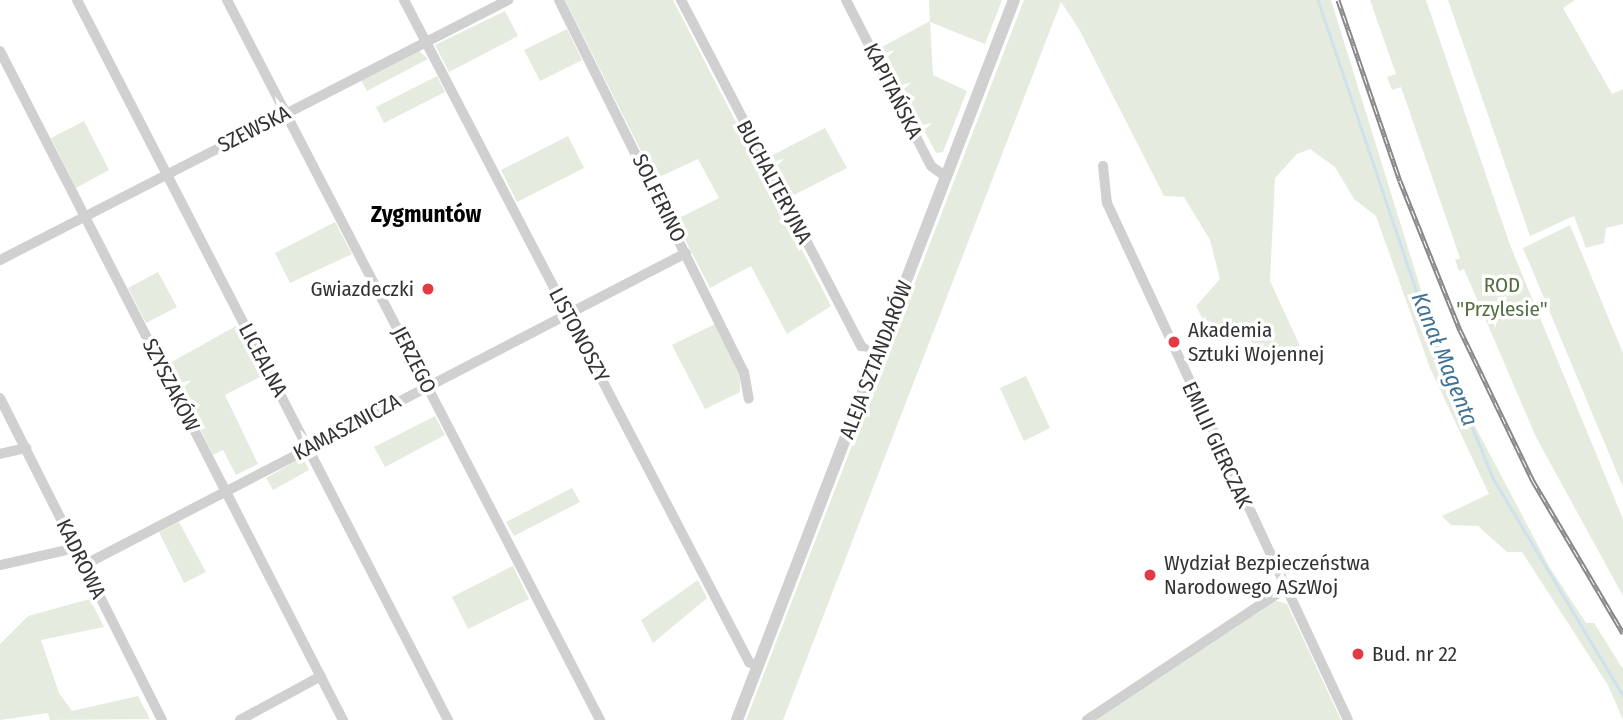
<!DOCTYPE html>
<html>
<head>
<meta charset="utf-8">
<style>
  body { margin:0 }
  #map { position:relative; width:1623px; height:720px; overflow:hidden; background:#fff; font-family:"Fira Sans Condensed",sans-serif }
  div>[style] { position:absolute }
  .green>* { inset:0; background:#e5ecdf }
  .stream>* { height:2.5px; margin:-1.25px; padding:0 1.25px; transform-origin:1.25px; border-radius:1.25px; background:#cfe1ed }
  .minor>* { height:10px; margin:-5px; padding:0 5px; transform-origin:5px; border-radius:5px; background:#d0d0d0 }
  .tertiary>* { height:12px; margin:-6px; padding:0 6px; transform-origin:6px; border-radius:6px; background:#d0d0d0 }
  .rail>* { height:5px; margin-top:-2.5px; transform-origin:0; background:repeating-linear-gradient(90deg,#fff 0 8px,#888 0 16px); box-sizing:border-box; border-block:2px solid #888 }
  .dots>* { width:19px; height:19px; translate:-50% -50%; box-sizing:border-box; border:4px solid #fff; border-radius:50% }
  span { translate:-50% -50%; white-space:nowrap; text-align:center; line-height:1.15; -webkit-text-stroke:7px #fff; paint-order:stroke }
  .street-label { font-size:21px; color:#333 }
  .park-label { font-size:21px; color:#546f40 }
  .poi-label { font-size:21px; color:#333 }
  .right { translate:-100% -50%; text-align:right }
  .left { translate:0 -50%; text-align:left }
  .neighbourhood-label { font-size:23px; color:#000; font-weight:700 }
  .water-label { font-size:23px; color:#407295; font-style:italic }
</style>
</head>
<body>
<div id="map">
  <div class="green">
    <div style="clip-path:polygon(565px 0,673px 0,831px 306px,787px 334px,751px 266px,710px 288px,675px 220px,719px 198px,698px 159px,655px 179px)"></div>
    <div style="clip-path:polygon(929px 0,1002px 0,985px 44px,930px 22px,933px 75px,967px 91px,943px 152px,936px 153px,880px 48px,930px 21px)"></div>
    <div style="clip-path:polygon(1024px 0,1331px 0,1440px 351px,1476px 428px,1550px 568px,1586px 623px,1594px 623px,1623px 669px,1623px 720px,1608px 685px,1522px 552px,1507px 552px,1478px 526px,1451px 525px,1442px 516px,1489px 494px,1430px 368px,1376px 216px,1354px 199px,1335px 167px,1310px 149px,1297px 154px,1275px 178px,1270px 281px,1300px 346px,1267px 358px,1249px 339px,1202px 318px,1196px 306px,1220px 279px,1210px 240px,1184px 197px,1164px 196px,1079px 29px,1061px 2px,783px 720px,746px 720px)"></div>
    <div style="clip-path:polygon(1370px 0,1426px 0,1510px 245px,1623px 519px,1623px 596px,1536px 437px,1464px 269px,1459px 271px,1455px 260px,1460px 258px,1401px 87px,1392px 90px,1387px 77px,1396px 74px)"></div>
    <div style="clip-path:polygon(1448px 0,1575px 0,1563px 8px,1612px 94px,1623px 89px,1623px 224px,1606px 228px,1604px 243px,1586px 248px,1574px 216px,1530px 236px)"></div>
    <div style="clip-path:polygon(505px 11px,518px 36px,449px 72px,435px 45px)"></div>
    <div style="clip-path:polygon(567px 29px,582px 60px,540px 81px,524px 50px)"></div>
    <div style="clip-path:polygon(419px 51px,428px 59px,367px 91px,361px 80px)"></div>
    <div style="clip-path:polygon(437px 76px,445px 92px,384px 123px,376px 107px)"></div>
    <div style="clip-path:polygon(84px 121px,109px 170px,76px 188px,51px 138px)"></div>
    <div style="clip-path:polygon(825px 128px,847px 168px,788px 198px,767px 158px)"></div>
    <div style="clip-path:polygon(568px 136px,584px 168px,517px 202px,501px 170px)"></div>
    <div style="clip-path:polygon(335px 222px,352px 254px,290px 283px,275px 253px)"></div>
    <div style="clip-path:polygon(1570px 225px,1623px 353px,1623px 487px,1523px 248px)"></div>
    <div style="clip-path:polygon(158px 272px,177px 307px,146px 323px,128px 288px)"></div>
    <div style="clip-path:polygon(715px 324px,740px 376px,740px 392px,705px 409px,672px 345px)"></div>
    <div style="clip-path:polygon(236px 326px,262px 376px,225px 395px,258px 464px,236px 475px,223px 450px,213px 455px,168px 364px)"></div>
    <div style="clip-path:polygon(1026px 376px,1050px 428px,1024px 441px,1000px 388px)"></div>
    <div style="clip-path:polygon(435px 416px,445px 435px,385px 467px,374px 447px)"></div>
    <div style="clip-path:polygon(303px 457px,309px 470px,273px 490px,266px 478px)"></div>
    <div style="clip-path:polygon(572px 488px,580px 502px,514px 536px,506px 522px)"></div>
    <div style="clip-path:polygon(179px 522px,206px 572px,184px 583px,159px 532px)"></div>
    <div style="clip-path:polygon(513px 566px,529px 599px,468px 629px,452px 597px)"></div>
    <div style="clip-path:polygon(698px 580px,707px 598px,653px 643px,641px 620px)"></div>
    <div style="clip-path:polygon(90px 599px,104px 627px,41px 640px,59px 693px,72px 711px,138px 696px,150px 719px,50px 720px,48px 713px,0 720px,0 644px,28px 616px)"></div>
    <div style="clip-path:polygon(1274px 600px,1287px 604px,1341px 720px,1093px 720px)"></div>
  </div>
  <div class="stream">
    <div style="left:1318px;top:0;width:306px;rotate:71.3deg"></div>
    <div style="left:1416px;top:290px;width:203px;rotate:67.7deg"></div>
    <div style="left:1493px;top:478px;width:253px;rotate:59.1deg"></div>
  </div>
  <div class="minor">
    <div style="left:77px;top:0;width:810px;rotate:62.74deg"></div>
    <div style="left:227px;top:0;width:811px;rotate:62.61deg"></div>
    <div style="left:404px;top:0;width:747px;rotate:62.47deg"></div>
    <div style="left:749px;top:662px;width:10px;rotate:29deg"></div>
    <div style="left:559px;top:0;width:415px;rotate:63.6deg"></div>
    <div style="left:744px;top:372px;width:27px;rotate:80deg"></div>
    <div style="left:681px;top:0;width:391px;rotate:62.5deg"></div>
    <div style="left:862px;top:347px;width:18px;rotate:34deg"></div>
    <div style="left:846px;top:0;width:186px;rotate:62.9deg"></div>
    <div style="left:931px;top:166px;width:19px;rotate:36deg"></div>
    <div style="left:0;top:51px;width:752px;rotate:62.86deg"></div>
    <div style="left:1103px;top:166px;width:37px;rotate:84deg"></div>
    <div style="left:1107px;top:203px;width:570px;rotate:65.01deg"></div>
    <div style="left:0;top:260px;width:571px;rotate:-27.1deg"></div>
    <div style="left:0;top:398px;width:360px;rotate:63.3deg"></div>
    <div style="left:0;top:454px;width:27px;rotate:-13deg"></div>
    <div style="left:0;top:565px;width:78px;rotate:-12.6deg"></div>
    <div style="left:84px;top:565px;width:678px;rotate:-27.4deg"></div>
    <div style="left:240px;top:720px;width:92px;rotate:-28.5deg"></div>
    <div style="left:1087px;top:720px;width:237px;rotate:-33.6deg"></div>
  </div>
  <div class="tertiary">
    <div style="left:737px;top:720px;width:771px;rotate:-68.96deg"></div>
  </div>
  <div class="rail">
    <div style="left:1338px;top:0;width:191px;rotate:71.1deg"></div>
    <div style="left:1400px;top:181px;width:161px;rotate:68.1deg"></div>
    <div style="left:1460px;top:330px;width:168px;rotate:64.2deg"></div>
    <div style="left:1533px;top:481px;width:177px;rotate:59.4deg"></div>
  </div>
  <div class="dots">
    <div style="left:428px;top:289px;background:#e33b44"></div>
    <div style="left:1174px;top:342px;background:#e33b44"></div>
    <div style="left:1150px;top:575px;background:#e33b44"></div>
    <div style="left:1358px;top:654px;background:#e33b44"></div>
  </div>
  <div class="street-label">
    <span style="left:893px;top:91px;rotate:63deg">KAPITAŃSKA</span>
    <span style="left:254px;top:129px;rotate:-27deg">SZEWSKA</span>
    <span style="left:774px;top:182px;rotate:62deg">BUCHALTERYJNA</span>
    <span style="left:659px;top:198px;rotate:64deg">SOLFERINO</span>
    <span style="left:579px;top:335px;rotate:62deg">LISTONOSZY</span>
    <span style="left:263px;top:360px;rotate:62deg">LICEALNA</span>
    <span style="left:414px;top:360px;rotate:63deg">JERZEGO</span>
    <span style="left:876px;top:360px;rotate:-69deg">ALEJA SZTANDARÓW</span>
    <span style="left:171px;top:385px;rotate:63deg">SZYSZAKÓW</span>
    <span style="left:347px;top:427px;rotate:-28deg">KAMASZNICZA</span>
    <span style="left:1217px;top:445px;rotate:65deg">EMILII GIERCZAK</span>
    <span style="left:81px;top:559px;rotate:64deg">KADROWA</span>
  </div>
  <div class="park-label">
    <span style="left:1502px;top:297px">ROD<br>"Przylesie"</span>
  </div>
  <div class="poi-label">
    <span class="right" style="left:414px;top:289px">Gwiazdeczki</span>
    <span class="left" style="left:1188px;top:342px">Akademia<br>Sztuki Wojennej</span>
    <span class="left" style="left:1164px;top:575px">Wydział Bezpieczeństwa<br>Narodowego ASzWoj</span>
    <span class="left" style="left:1372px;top:654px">Bud. nr 22</span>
  </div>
  <div class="neighbourhood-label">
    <span style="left:426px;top:214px">Zygmuntów</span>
  </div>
  <div class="water-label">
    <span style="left:1445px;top:359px;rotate:68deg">Kanał Magenta</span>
  </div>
</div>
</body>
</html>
